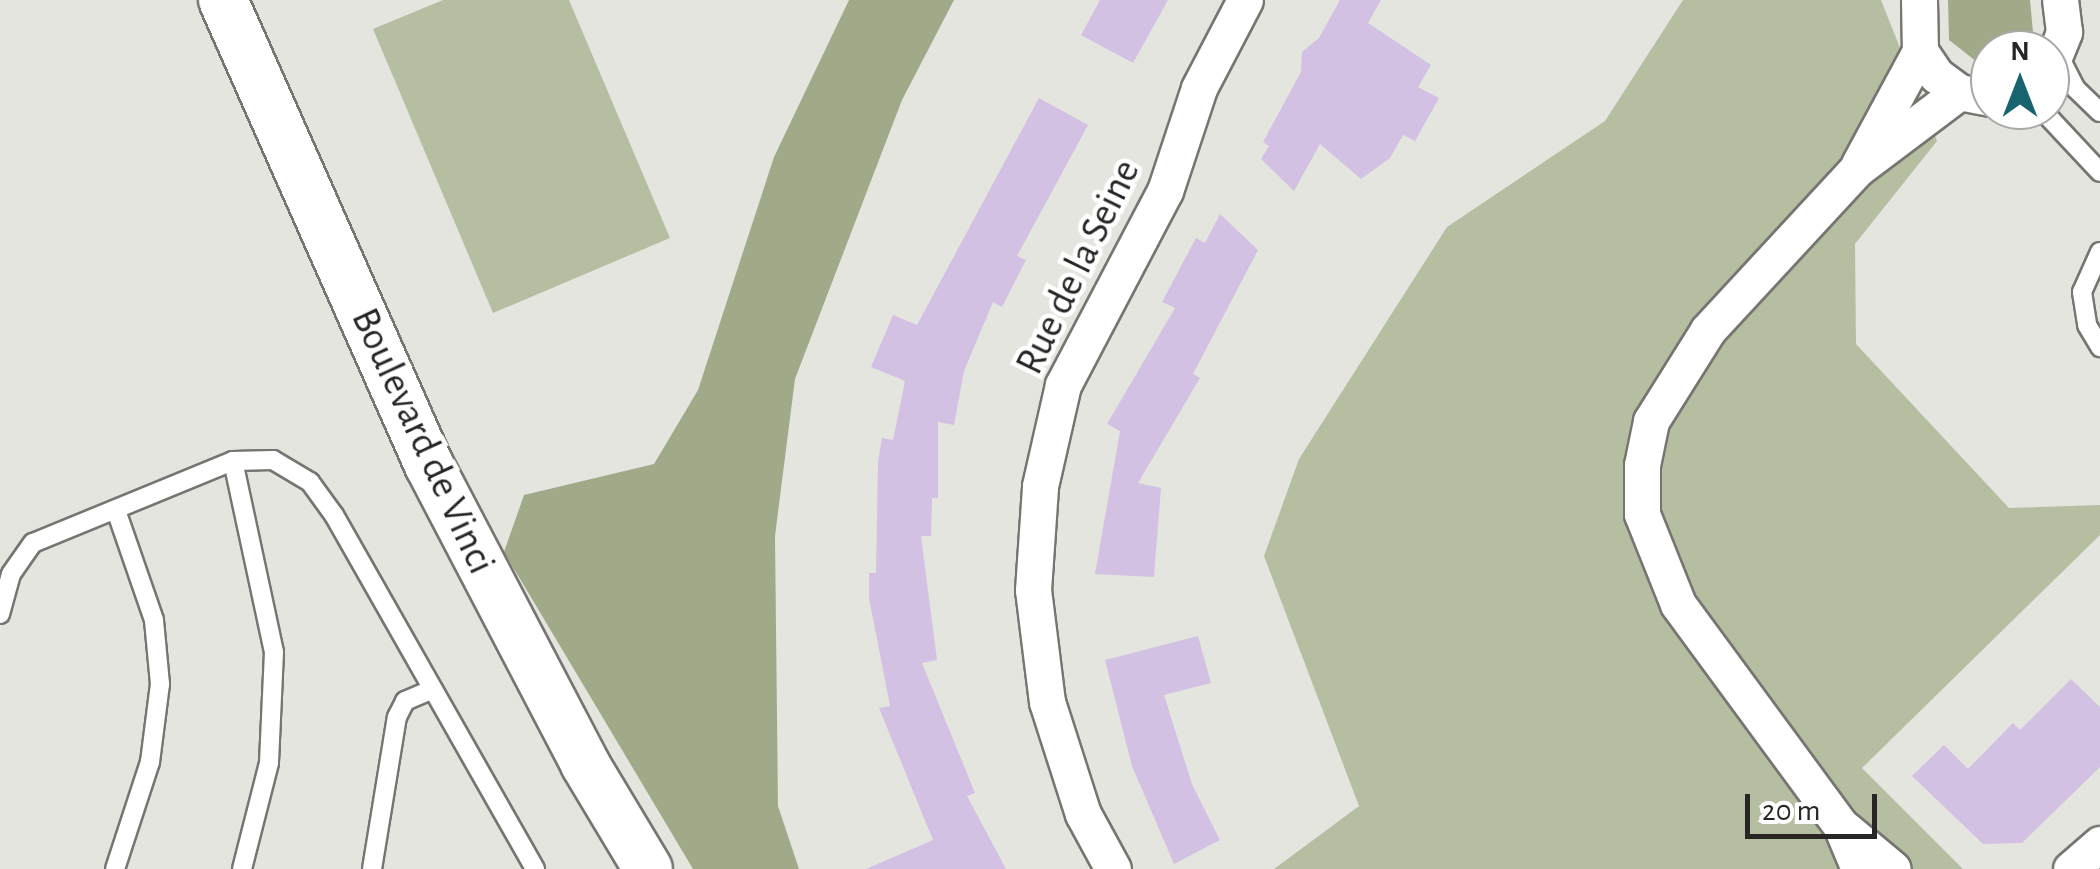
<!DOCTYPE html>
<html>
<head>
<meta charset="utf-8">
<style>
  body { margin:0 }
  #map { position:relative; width:2100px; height:869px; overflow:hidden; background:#e5e5e0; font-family:"Alegreya Sans",sans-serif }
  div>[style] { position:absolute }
  .green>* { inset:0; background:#b6bea2 }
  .forest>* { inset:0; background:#a1aa88 }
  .building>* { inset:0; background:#d2c1e2 }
  .roads { filter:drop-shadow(2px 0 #767571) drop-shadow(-2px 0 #767571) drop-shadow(0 2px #767571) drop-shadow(0 -2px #767571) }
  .service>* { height:18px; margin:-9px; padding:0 9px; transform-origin:9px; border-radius:9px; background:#fff }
  .minor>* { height:35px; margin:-17.5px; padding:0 17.5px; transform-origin:17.5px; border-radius:17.5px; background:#fff }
  .secondary>* { height:48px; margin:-24px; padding:0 24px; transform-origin:24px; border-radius:24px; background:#fff }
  span { translate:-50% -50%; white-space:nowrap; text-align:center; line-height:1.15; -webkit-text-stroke:9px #fff; paint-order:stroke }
  .street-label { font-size:40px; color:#272624 }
  .north { position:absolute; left:1970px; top:30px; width:100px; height:100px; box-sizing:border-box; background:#fff; border:2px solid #a9a8a7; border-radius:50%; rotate:0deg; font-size:28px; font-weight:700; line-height:40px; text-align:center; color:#272624 }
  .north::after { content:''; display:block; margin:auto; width:35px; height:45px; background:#17636e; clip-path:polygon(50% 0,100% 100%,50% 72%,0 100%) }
  .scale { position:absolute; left:1745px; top:794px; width:132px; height:45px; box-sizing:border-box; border:5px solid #272624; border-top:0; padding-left:12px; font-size:30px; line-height:35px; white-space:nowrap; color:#272624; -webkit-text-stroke:8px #fff; paint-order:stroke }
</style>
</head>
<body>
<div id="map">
  <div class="green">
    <div style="clip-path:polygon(443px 0,569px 0,670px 238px,493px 313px,373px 29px)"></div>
    <div style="clip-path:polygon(1683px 0,1881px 0,1937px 141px,1855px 244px,1856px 344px,2009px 508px,2100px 505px,2100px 535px,1862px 768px,1963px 869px,1274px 869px,1359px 806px,1264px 556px,1299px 459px,1447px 227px,1605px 121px)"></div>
  </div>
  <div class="forest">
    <div style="clip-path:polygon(849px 0,954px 0,902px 100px,795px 379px,775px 536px,778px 806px,799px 869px,693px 869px,504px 552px,524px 495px,654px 464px,698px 390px,774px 157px)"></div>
    <div style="clip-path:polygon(1948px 0,2030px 0,2033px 32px,2022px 50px,1990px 50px,1990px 64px,1977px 62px,1949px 40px)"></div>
  </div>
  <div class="building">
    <div style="clip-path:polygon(1100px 0,1168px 0,1133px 63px,1081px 35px)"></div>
    <div style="clip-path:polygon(1340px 0,1381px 0,1368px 23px,1431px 65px,1418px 87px,1439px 98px,1415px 141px,1403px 135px,1390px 158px,1361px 179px,1320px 144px,1294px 191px,1261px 159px,1269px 146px,1263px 142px,1301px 72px,1302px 52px,1319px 38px)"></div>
    <div style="clip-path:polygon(1039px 98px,1088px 125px,1017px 256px,1026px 260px,1002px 307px,993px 302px,964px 371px,954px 425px,938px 422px,938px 498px,932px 498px,931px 536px,921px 536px,937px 660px,922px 663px,975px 793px,967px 796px,1006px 869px,866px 869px,933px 840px,879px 708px,890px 706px,869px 598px,869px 573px,876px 573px,878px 462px,882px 438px,893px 440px,905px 381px,871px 367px,893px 315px,917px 325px)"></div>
    <div style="clip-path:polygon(1220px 214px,1258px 250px,1193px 374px,1200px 378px,1138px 483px,1161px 488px,1154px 577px,1095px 574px,1120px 431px,1107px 424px,1175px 308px,1162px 302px,1196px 238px,1205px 243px)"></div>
    <div style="clip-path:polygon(1198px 636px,1211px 683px,1164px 695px,1192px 784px,1220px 840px,1174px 864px,1132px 766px,1105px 660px)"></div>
    <div style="clip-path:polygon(2071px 679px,2100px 707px,2100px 767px,2022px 843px,1983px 844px,1912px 776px,1944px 745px,1968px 769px,2013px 723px,2020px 730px)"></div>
  </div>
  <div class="roads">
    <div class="service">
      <div style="left:2058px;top:54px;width:39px;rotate:63deg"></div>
      <div style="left:2076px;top:89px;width:33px;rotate:44deg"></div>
      <div style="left:2042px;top:110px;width:85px;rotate:46.9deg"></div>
      <div style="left:2100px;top:252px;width:44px;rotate:114.2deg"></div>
      <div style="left:2082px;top:292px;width:33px;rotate:81deg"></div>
      <div style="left:2087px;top:325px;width:26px;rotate:59deg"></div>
      <div style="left:233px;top:461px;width:195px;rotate:77.9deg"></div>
      <div style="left:274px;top:652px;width:111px;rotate:92.6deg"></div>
      <div style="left:269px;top:763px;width:109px;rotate:104.3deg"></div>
      <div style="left:0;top:614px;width:41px;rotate:-74.6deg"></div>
      <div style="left:11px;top:574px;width:38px;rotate:-55deg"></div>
      <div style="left:33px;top:543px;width:216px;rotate:-22.3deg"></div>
      <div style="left:233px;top:461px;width:40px;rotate:-1.4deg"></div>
      <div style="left:273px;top:460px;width:43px;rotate:30.7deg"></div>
      <div style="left:310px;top:482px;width:41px;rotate:54deg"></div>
      <div style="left:334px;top:515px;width:407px;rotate:60.4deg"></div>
      <div style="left:115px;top:869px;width:113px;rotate:-71.9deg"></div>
      <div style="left:150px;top:762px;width:79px;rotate:-82.7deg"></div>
      <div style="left:160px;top:684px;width:64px;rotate:-95.4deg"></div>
      <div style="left:154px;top:620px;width:116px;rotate:-109.1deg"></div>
      <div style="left:372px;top:869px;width:154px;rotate:-80.7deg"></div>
      <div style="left:397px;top:717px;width:18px;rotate:-63deg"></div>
      <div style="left:405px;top:701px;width:30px;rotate:-23deg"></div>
    </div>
    <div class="minor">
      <div style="left:1919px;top:0;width:51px;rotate:88.9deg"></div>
      <div style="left:1920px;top:51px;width:29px;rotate:56deg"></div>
      <div style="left:1936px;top:75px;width:29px;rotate:36deg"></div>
      <div style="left:1959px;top:92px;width:32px;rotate:11deg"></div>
      <div style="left:2050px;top:67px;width:38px;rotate:-68deg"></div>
      <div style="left:2064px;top:32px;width:32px;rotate:-97deg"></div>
      <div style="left:1859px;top:164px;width:128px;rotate:-61.6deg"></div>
      <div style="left:1845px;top:829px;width:62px;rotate:39.8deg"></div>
      <div style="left:1113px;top:869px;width:63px;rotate:-118.6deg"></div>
      <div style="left:1083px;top:814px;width:118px;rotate:-107.8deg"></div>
      <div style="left:1047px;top:702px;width:113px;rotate:-97.1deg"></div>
      <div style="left:1033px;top:590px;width:104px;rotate:-86.1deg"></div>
      <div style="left:1040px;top:486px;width:104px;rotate:-77.2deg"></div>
      <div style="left:1063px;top:385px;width:219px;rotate:-62.3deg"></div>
      <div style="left:1165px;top:191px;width:108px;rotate:-71.7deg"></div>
      <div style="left:1199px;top:88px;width:99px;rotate:-62.4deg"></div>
      <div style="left:1859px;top:869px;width:47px;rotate:-112.7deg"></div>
      <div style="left:1841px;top:826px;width:275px;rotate:-126.3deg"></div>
      <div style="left:1678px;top:604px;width:97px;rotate:-111.8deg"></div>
      <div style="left:1642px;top:514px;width:49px;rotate:-90deg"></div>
      <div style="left:1642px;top:465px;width:45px;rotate:-78.4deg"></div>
      <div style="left:1651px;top:421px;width:107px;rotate:-57.9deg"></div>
      <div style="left:1708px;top:330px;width:219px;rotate:-47.2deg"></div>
      <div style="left:1857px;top:169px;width:128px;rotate:-37deg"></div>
      <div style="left:2071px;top:869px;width:38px;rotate:-41deg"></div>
    </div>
    <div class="secondary">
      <div style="left:223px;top:0;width:509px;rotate:66.11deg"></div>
      <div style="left:429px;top:465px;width:337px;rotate:62.4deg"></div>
      <div style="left:585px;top:764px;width:122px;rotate:59deg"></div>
    </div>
  </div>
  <div class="street-label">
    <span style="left:1078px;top:267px;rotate:-64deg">Rue de la Seine</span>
    <span style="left:423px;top:441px;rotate:65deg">Boulevard de Vinci</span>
  </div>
  <div class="north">N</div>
  <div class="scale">20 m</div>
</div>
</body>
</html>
